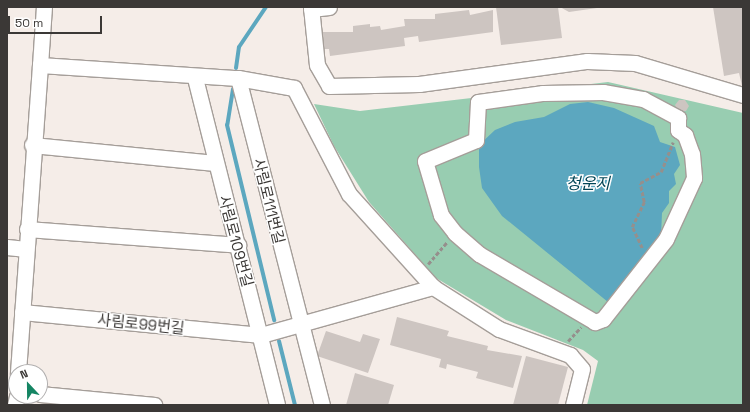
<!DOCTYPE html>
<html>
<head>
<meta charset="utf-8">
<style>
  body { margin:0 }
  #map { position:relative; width:750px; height:412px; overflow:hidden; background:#f5ede8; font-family:"Space Grotesk","Noto Sans KR",sans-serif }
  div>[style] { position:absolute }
  .green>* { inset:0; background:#98cdb1 }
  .water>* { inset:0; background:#5ca7bf }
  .stream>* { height:4px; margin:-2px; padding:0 2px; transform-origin:2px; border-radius:2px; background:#5ca7bf }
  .building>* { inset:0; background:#cdc5c1 }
  .path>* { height:2.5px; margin-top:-1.25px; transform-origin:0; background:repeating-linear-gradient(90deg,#958f8c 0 4px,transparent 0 6px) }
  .roads { filter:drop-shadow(1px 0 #a59e99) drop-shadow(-1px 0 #a59e99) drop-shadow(0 1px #a59e99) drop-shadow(0 -1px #a59e99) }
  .minor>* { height:15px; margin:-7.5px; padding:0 7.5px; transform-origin:7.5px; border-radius:7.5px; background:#fff }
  span { translate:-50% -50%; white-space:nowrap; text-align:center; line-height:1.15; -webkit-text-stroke:3px #fff; paint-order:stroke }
  .street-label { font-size:15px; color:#3b3836 }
  .water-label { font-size:16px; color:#004556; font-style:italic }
  .frame { position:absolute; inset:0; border:8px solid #3b3836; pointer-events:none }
  .north { position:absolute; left:8px; top:364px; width:40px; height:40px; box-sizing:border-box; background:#fff; border:1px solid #b1afaf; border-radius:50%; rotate:338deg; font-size:11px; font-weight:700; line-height:16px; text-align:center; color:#3b3836 }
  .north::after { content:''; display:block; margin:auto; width:14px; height:18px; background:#158563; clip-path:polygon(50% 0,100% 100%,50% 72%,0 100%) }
  .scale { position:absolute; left:8px; top:16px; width:94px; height:18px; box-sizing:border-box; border:2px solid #3b3836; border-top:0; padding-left:5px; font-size:12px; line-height:14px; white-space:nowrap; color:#3b3836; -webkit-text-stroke:3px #fff; paint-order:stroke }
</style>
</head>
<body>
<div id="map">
  <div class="green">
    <div style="clip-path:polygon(608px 82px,743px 113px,743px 405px,587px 405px,598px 361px,583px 350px,506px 320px,436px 278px,369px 202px,334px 146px,314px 104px,360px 111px)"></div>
  </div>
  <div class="water">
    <div style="clip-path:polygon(588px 102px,614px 108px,654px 126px,660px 142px,675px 147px,680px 165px,674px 174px,676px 184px,669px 191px,669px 203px,662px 213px,661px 236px,608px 302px,502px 216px,482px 188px,479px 167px,479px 145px,495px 130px,515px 122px,544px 117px,570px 104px)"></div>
  </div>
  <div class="stream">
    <div style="left:236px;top:68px;width:21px;rotate:-82deg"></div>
    <div style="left:239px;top:47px;width:48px;rotate:-56deg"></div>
    <div style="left:233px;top:89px;width:36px;rotate:99deg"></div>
    <div style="left:227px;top:125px;width:201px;rotate:76.4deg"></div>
    <div style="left:279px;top:341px;width:66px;rotate:76deg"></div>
  </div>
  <div class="building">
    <div style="clip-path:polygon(496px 7px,558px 7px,562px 38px,501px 45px)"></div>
    <div style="clip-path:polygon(560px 7px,597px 7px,597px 8px,569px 12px)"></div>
    <div style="clip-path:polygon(713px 7px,743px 7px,743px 90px,739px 73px,724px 76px)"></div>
    <div style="clip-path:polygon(469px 10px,470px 15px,493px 10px,493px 32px,419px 42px,418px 36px,404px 38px,405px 46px,330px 56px,329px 49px,324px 49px,322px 32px,353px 32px,353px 26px,370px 24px,370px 27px,380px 26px,381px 30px,405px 26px,404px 19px,435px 19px,435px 14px)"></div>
    <div style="clip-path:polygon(679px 100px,685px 100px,689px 106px,686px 111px,678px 111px,675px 105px)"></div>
    <div style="clip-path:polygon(397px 317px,449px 331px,447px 336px,488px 346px,487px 350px,522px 356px,513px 388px,476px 378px,478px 372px,447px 364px,446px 369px,439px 367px,441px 359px,390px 345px)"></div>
    <div style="clip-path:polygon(326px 331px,360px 342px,363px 334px,380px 339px,368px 373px,317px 356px)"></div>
    <div style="clip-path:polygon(526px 356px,568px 367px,558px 405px,513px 405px)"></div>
    <div style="clip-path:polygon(355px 373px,394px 385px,388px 405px,346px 405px)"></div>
  </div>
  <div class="path">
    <div style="left:642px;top:248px;width:23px;rotate:-115deg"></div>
    <div style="left:632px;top:227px;width:28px;rotate:-64deg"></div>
    <div style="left:644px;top:202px;width:19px;rotate:-102deg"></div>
    <div style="left:640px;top:183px;width:24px;rotate:-28deg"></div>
    <div style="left:661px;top:172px;width:32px;rotate:-68deg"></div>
    <div style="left:428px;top:264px;width:29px;rotate:-49deg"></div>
    <div style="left:568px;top:341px;width:19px;rotate:-47deg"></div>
  </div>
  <div class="roads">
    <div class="minor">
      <div style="left:311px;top:7px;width:58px;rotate:84.1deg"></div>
      <div style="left:317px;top:65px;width:24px;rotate:60deg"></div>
      <div style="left:329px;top:86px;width:90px;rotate:-1.3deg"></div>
      <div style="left:419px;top:84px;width:170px;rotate:-7.8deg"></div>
      <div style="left:587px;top:61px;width:48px;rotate:2.4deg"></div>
      <div style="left:635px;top:63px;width:113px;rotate:16.5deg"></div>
      <div style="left:311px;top:9px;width:18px;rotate:-6deg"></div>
      <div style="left:40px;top:65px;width:58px;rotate:-86.1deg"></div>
      <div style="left:195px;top:78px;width:337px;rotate:75.9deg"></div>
      <div style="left:238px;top:78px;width:338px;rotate:75.6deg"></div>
      <div style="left:603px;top:92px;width:41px;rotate:9.9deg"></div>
      <div style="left:643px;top:99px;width:40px;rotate:28deg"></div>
      <div style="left:678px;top:118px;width:12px;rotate:90deg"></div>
      <div style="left:678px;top:130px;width:9px;rotate:36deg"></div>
      <div style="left:685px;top:135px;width:20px;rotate:70deg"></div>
      <div style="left:692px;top:154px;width:24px;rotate:85deg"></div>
      <div style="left:694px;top:178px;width:67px;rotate:114.7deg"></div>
      <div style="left:666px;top:239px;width:102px;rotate:128.2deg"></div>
      <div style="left:603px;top:319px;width:9px;rotate:159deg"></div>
      <div style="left:595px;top:322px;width:134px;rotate:-149.6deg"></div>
      <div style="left:479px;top:254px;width:32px;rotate:-139deg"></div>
      <div style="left:455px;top:233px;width:23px;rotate:-128deg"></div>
      <div style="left:441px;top:215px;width:56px;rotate:-106.5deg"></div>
      <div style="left:425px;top:161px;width:55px;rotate:-22.4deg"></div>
      <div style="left:476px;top:140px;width:38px;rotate:-87deg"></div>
      <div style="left:478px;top:102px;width:66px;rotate:-7.9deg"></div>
      <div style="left:543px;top:93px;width:60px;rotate:-1deg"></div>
      <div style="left:32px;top:145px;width:184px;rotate:5.6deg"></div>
      <div style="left:27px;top:229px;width:212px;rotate:4.3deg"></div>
      <div style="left:7px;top:247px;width:19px;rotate:6deg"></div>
      <div style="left:22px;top:312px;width:240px;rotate:5.5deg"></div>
      <div style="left:261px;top:335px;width:179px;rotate:-15.6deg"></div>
      <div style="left:18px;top:372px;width:308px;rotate:-85.9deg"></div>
      <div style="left:40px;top:65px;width:198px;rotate:3.8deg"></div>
      <div style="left:238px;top:78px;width:57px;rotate:10.1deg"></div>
      <div style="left:294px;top:88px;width:119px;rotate:62.6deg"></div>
      <div style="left:349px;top:194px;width:125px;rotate:47.9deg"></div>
      <div style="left:433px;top:287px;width:78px;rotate:32.5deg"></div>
      <div style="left:499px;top:329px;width:76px;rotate:20.1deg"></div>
      <div style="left:570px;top:355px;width:18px;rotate:49deg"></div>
      <div style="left:582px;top:369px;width:37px;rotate:104deg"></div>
      <div style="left:40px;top:394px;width:115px;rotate:5.5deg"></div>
      <div style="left:15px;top:405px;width:9px;rotate:-77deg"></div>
    </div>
  </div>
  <div class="street-label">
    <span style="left:269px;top:201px;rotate:76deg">사림로111번길</span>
    <span style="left:236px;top:241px;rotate:75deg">사림로109번길</span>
    <span style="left:141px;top:324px;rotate:6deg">사림로99번길</span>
  </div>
  <div class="water-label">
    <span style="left:588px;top:184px">청운지</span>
  </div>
  <div class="frame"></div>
  <div class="north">N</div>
  <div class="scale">50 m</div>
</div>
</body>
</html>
